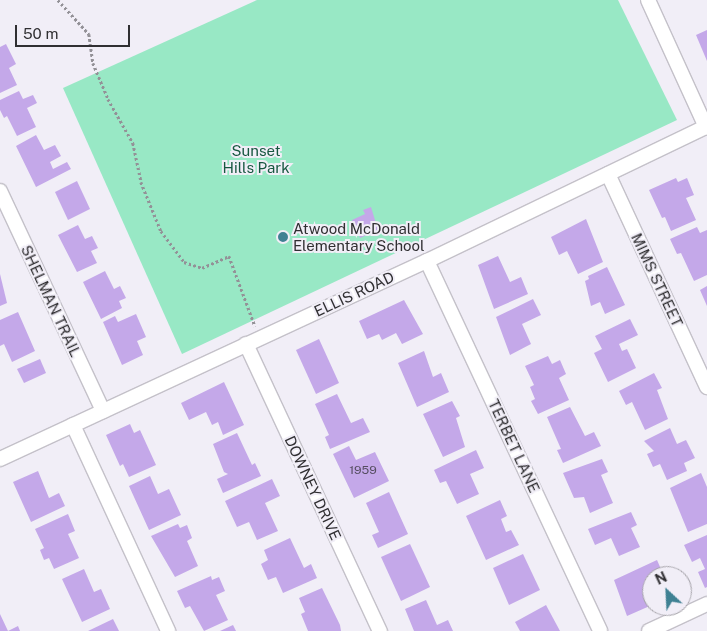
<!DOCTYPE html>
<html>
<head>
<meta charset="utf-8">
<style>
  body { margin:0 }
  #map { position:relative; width:707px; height:631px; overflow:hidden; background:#f1eef7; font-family:"Public Sans",sans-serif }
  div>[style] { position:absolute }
  .green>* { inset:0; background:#98e8c5 }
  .building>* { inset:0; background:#c4a8e9 }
  .path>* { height:2.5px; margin-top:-1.25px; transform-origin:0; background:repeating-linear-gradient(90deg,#939197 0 2.5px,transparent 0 5px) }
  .roads { filter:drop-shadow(1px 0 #c4c1c9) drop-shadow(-1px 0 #c4c1c9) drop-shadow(0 1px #c4c1c9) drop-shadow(0 -1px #c4c1c9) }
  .minor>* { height:14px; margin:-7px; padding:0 7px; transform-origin:7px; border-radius:7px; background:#fff }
  .dots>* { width:14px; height:14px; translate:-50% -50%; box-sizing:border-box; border:2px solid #f1eef7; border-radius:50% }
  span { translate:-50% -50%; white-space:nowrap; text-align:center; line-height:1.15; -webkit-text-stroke:4px #f1eef7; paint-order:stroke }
  .number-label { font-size:12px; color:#554d60 }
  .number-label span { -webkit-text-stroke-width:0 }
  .park-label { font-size:15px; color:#175740 }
  .poi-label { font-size:15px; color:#302f32 }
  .left { translate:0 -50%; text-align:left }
  .street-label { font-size:15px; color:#302f32 }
  .north { position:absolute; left:642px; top:566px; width:50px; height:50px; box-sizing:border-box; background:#f1eef7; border:1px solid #a4a2a8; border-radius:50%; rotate:335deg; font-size:14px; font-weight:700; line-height:20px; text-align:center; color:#302f32 }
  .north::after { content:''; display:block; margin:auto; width:18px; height:22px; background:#3f8193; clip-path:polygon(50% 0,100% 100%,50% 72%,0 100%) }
  .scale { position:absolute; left:15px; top:25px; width:115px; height:22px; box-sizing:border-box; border:2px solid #302f32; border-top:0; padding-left:6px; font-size:15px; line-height:18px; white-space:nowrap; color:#302f32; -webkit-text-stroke:4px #f1eef7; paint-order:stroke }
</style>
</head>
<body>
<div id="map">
  <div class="green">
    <div style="clip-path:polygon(257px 0,618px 0,677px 120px,182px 354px,63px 88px)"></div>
  </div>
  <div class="building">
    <div style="clip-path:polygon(707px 30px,707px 61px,696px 35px)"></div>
    <div style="clip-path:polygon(6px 44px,16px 64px,9px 68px,17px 85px,0 93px,0 47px)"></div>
    <div style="clip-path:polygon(19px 91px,23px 99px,33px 95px,37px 103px,27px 108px,36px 127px,17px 136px,7px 116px,4px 118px,0 110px,0 100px)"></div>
    <div style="clip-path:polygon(36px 135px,44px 150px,55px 145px,61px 156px,50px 162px,53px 169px,67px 162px,71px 169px,36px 187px,16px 146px)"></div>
    <div style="clip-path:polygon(676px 178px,678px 182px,687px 178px,694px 195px,686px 198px,696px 220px,671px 231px,665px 217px,662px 218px,649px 190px)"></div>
    <div style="clip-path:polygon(77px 181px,90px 209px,68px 220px,55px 192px)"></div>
    <div style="clip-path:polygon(371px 207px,378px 230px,360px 238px,352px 220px,365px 214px,363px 210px)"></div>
    <div style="clip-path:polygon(586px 219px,603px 262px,578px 274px,567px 251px,559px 255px,551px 237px)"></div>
    <div style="clip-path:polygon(78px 225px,85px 239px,92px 236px,98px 248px,91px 251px,97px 263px,77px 272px,58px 235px)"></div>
    <div style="clip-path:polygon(697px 227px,700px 233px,707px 230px,707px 275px,694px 281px,681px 253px,677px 254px,670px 239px)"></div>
    <div style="clip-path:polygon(498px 256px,510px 282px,521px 277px,528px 294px,494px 309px,478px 265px)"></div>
    <div style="clip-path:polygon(607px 267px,625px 305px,605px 314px,600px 302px,591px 306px,585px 281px,589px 279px,588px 276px)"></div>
    <div style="clip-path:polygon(105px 271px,114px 289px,120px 286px,126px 298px,119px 301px,122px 308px,101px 319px,83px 282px)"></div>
    <div style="clip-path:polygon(0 274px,7px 303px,0 306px)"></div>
    <div style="clip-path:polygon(707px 286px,707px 306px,700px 290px)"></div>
    <div style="clip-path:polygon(533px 299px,541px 315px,522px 324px,531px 344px,510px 355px,496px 317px)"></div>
    <div style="clip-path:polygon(404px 300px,423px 334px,402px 344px,396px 333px,382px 340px,379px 334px,367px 339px,359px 321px)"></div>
    <div style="clip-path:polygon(18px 312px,35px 351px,12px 362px,4px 344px,0 346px,0 320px)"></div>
    <div style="clip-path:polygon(136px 314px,146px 337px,137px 341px,143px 355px,122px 365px,103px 322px,115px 316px,118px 322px)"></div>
    <div style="clip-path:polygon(630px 319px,638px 335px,619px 344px,622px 351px,627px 349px,636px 368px,608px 382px,594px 353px,602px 349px,595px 336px)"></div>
    <div style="clip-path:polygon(319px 339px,339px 383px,316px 394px,296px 350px)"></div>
    <div style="clip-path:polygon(424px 351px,433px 377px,441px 373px,449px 392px,417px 407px,398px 363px)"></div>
    <div style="clip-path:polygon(548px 356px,552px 364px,560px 360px,566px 374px,559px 378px,569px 400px,538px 414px,531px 401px,535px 399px,530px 387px,534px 385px,525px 366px)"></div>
    <div style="clip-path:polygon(40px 359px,46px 373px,24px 383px,17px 369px)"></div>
    <div style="clip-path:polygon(654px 373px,662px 388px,657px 390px,668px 419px,645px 430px,632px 402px,626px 405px,619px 391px)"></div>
    <div style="clip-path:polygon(224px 382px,244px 425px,223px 435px,218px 422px,212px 425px,206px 412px,189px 420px,181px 403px)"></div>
    <div style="clip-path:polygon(337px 394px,351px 423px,363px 418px,370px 432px,330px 449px,325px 437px,329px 435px,315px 404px)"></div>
    <div style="clip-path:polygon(452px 401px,460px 416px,456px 418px,465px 447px,443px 457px,423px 414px)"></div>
    <div style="clip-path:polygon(570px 407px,585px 436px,594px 432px,601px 446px,563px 463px,557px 450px,561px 449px,547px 417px)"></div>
    <div style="clip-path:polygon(130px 424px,134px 433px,140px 430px,156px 465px,129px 477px,123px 464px,120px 466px,106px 435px)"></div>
    <div style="clip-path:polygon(670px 428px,677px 444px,686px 440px,695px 458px,684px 463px,687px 471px,667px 480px,660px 464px,653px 467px,647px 454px,654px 451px,644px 441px)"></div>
    <div style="clip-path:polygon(237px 433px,252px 465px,255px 463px,261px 476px,223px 493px,217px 479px,228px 474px,224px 472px,213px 444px)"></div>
    <div style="clip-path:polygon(349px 446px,356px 460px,375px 452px,389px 481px,354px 498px,333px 454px)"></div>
    <div style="clip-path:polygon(476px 450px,484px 468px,470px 474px,479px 494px,457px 504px,446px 481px,440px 483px,434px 470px)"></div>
    <div style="clip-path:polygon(602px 459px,608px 472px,601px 475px,613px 503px,590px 513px,584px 497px,574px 498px,563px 473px)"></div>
    <div style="clip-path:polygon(38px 471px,49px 498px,59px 493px,65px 506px,31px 522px,13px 482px)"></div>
    <div style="clip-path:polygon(701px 473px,707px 487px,707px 524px,688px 532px,670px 488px)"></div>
    <div style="clip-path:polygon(150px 476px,158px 494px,169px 489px,181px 515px,149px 530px,129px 486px)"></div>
    <div style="clip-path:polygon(272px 479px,280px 496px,265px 503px,278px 531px,257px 540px,249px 522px,237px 527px,225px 501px)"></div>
    <div style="clip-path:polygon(389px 492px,408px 534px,378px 548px,372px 535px,379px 532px,366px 503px)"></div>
    <div style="clip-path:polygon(500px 500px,507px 516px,501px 519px,506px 532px,511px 530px,519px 545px,486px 560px,466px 516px)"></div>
    <div style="clip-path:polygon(631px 512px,637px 525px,631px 528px,640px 547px,619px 556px,611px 538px,595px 545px,588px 529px)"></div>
    <div style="clip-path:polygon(68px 514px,75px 531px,68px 534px,79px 558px,54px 569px,49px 558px,44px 560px,40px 550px,44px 548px,35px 529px)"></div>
    <div style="clip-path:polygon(178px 524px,180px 528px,187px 525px,192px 538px,187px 541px,198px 566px,175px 577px,151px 536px)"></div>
    <div style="clip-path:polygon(707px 535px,707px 587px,705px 588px,698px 572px,705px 569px,700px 558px,692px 562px,684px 545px)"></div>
    <div style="clip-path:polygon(290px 538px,304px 568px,311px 564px,317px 578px,283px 593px,276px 577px,268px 580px,261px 564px,268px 560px,264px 550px)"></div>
    <div style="clip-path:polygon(410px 544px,430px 587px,401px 601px,381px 557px)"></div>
    <div style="clip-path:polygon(523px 554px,540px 590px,509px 605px,493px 568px)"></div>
    <div style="clip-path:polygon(657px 560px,664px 576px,652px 576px,652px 605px,627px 616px,614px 580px)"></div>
    <div style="clip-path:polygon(84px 569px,94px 592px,101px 589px,110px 609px,82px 622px,62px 579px)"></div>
    <div style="clip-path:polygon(211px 576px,212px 580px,219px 577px,225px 591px,216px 595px,228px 620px,204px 631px,190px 606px,185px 608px,177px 591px)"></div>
    <div style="clip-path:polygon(322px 588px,340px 625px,341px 631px,308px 631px,301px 614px,305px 612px,299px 598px)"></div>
    <div style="clip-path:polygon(426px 600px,437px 625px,448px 620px,453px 631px,414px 631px,405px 609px)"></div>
    <div style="clip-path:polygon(546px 605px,560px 631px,520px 631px,515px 622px)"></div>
    <div style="clip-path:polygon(0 614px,8px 631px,18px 626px,20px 631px,0 631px)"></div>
    <div style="clip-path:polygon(113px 619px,119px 631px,88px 631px)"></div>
    <div style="clip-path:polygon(233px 625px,236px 631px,220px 631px)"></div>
  </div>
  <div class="path">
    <div style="left:58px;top:0;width:46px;rotate:47.6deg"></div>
    <div style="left:89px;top:34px;width:29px;rotate:82deg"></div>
    <div style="left:93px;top:63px;width:39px;rotate:67deg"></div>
    <div style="left:108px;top:99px;width:51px;rotate:60.4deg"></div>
    <div style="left:133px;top:143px;width:40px;rotate:78deg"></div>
    <div style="left:141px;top:182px;width:53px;rotate:67.8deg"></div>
    <div style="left:161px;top:231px;width:39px;rotate:53deg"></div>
    <div style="left:184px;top:262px;width:19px;rotate:18deg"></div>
    <div style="left:202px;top:268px;width:30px;rotate:-24deg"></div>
    <div style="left:229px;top:256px;width:75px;rotate:69.6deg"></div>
  </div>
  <div class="roads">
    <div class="minor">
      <div style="left:648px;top:0;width:140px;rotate:65.5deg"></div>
      <div style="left:608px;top:174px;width:235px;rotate:65.1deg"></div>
      <div style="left:0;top:191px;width:243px;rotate:64.9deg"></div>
      <div style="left:427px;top:261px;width:408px;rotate:64.9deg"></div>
      <div style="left:246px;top:344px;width:317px;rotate:65deg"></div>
      <div style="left:73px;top:425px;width:227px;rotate:65.2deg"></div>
      <div style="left:0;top:459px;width:471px;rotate:-24.9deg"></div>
      <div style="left:427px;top:261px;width:311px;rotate:-25.7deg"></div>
      <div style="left:649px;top:631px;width:64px;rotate:-25deg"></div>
    </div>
  </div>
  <div class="dots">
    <div style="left:283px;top:237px;background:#3f8193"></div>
  </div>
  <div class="number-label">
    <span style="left:363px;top:471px">1959</span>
  </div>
  <div class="park-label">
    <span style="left:256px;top:159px">Sunset<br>Hills Park</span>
  </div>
  <div class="poi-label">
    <span class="left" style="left:293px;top:237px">Atwood McDonald<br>Elementary School</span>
  </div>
  <div class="street-label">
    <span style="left:657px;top:280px;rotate:65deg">MIMS STREET</span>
    <span style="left:354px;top:294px;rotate:-25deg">ELLIS ROAD</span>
    <span style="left:51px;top:301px;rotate:65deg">SHELMAN TRAIL</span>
    <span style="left:514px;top:446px;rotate:65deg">TERBET LANE</span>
    <span style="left:313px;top:488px;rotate:65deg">DOWNEY DRIVE</span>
  </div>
  <div class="north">N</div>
  <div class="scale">50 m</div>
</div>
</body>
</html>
